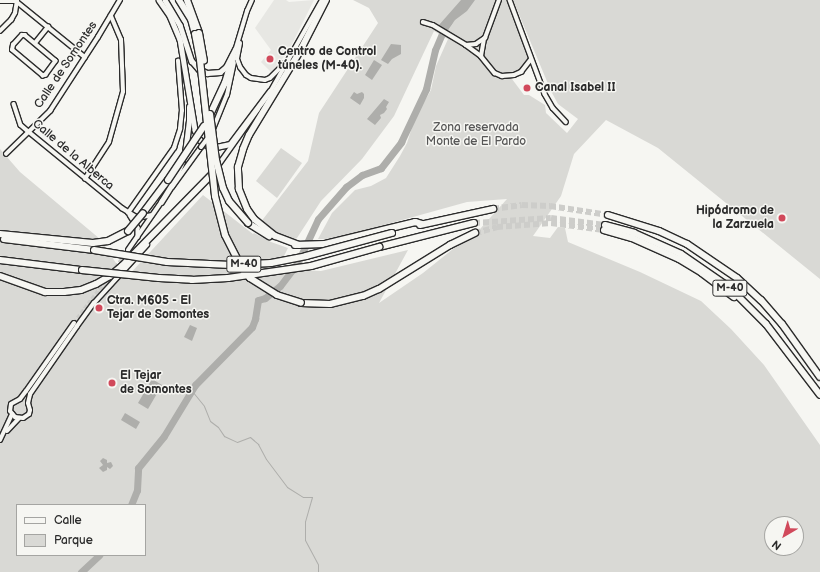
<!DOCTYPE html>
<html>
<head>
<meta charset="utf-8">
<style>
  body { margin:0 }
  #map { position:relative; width:820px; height:572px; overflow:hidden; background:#f6f6f2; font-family:"Balsamiq Sans",sans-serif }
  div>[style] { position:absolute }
  .built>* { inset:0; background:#e7e7e3 }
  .green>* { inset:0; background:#d9d9d5 }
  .water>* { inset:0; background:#aeaeab }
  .stream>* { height:1px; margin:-0.5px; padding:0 0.5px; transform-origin:0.5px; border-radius:0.5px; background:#aeaeab }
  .river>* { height:7px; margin:-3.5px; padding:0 3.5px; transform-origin:3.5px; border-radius:3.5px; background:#aeaeab }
  .tertiary-tunnel>* { height:4px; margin-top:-2px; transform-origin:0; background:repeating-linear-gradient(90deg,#cdcdca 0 4px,transparent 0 6px) }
  .motorway-tunnel>* { height:6px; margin-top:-3px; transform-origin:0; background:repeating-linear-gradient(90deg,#cdcdca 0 6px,transparent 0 9px) }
  .roads { filter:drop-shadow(1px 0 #2b2b2b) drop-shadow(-1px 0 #2b2b2b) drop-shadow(0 1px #2b2b2b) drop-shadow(0 -1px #2b2b2b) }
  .minor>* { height:3.5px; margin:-1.75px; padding:0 1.75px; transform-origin:1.75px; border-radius:1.75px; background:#f6f6f2 }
  .tertiary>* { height:4px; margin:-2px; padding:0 2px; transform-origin:2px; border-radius:2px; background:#f6f6f2 }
  .secondary>* { height:4.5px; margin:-2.25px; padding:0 2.25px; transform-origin:2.25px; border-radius:2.25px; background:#f6f6f2 }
  .motorway>* { height:6px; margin:-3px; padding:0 3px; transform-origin:3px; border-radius:3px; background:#f6f6f2 }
  .bridges { filter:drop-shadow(1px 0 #2b2b2b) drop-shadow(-1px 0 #2b2b2b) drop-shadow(0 1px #2b2b2b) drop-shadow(0 -1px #2b2b2b) }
  .tertiary-bridge>* { height:4px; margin:-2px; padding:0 2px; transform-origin:2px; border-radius:2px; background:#f6f6f2 }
  .motorway-bridge>* { height:6px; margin:-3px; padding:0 3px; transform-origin:3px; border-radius:3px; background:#f6f6f2 }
  .dots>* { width:11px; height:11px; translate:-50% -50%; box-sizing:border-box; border:2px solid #f6f6f2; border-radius:50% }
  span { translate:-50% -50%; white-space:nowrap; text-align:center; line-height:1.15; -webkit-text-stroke:3px #f6f6f2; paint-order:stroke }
  .shield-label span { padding:1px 3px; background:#f6f6f2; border:1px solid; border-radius:3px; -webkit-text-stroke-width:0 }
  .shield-label { font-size:11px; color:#2b2b2b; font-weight:700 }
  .poi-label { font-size:12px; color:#2b2b2b; font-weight:700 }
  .left { translate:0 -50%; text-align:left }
  .right { translate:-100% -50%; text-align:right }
  .street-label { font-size:12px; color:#2b2b2b }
  .park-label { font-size:12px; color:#565656 }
  .legend { position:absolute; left:16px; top:504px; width:130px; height:52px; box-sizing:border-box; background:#f6f6f2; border:1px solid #a5a5a2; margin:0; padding:5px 7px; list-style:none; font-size:12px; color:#2b2b2b }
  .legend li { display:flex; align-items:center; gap:8px; height:20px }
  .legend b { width:20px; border:1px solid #a5a5a2 }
  .north { position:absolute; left:764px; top:516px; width:40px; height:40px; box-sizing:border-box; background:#f6f6f2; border:1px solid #a5a5a2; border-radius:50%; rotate:218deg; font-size:11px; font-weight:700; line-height:16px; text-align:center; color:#2b2b2b }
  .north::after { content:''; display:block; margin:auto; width:14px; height:18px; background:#d1495b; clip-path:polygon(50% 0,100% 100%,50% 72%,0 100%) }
</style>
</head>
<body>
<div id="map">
  <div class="built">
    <div style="clip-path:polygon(274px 0,286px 0,289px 2px,314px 0,288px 52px,271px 72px,261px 62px,271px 50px,255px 28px)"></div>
  </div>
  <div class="green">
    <div style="clip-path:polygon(evenodd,353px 0,508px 0,530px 63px,521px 73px,509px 78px,512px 79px,524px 95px,529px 95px,545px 105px,546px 113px,567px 133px,578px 119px,558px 104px,551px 91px,513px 0,820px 0,820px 279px,658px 148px,606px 120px,574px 154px,561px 196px,533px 236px,550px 238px,558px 227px,565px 228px,568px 242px,640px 272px,701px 301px,731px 329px,764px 365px,820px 445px,820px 572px,0 572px,0 149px,20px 172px,100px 239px,126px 278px,203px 195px,253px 234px,254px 233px,271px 242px,288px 248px,274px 276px,280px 269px,321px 271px,408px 250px,379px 303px,423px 273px,453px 249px,472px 238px,507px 199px,467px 202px,359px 232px,326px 239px,318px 239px,332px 213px,355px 190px,371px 186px,386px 178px,400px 156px,407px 143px,415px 118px,431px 90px,436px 66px,448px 39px,434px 31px,394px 116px,362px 159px,321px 201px,297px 238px,293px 240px,271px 231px,260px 223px,308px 161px,319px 113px,378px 23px,369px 8px,353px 0,17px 505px,145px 505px,145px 555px,17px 555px,17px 505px,353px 0,772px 524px,796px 524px,796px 548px,772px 548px,772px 524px)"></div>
    <div style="clip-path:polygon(281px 148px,302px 163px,277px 198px,256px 181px)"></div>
  </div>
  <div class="water">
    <div style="clip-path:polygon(461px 0,475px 0,467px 11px,455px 20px,448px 30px,439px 25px)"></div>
    <div style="clip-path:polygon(391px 44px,401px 45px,401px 54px,392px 59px,388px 64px,381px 60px)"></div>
    <div style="clip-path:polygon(374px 60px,382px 65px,372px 80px,365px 75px)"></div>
    <div style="clip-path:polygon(354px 92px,357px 94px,362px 92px,364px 94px,364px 98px,360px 105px,350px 98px)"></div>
    <div style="clip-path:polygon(384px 99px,389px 102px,386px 107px,387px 109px,384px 113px,380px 115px,381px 118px,375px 125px,367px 119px)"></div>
    <div style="clip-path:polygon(190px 325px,197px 328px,192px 341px,184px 337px)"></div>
    <div style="clip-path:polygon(152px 379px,162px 385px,148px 409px,138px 403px)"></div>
    <div style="clip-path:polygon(125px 413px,140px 422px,136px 429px,121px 420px)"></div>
    <div style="clip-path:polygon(103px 458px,107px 460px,107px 463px,111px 462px,113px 466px,110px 469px,107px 467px,107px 470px,103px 472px,99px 468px,103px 465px,100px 461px)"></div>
  </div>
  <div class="stream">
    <div style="left:192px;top:391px;width:19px;rotate:51deg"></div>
    <div style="left:204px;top:406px;width:16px;rotate:68deg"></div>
    <div style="left:210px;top:421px;width:10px;rotate:37deg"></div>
    <div style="left:218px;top:427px;width:11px;rotate:56deg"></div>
    <div style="left:224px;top:436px;width:14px;rotate:25deg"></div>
    <div style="left:237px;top:442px;width:14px;rotate:-21deg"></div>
    <div style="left:250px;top:437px;width:11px;rotate:41deg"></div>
    <div style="left:258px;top:444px;width:17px;rotate:62deg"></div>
    <div style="left:266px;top:459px;width:35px;rotate:53deg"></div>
    <div style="left:287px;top:487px;width:19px;rotate:32deg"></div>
    <div style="left:303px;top:497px;width:9px"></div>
    <div style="left:312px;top:497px;width:25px;rotate:106deg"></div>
    <div style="left:305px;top:521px;width:19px;rotate:90deg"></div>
    <div style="left:305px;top:540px;width:27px;rotate:62deg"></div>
    <div style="left:318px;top:564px;width:8px;rotate:90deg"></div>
  </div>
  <div class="river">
    <div style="left:131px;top:505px;width:16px;rotate:-68deg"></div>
    <div style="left:137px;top:490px;width:22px;rotate:-87deg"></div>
    <div style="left:138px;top:468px;width:41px;rotate:-50.9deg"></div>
    <div style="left:164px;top:436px;width:60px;rotate:-58.7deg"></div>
    <div style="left:195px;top:385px;width:81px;rotate:-45.5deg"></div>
    <div style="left:252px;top:327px;width:9px;rotate:-69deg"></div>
    <div style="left:255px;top:319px;width:19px;rotate:-81deg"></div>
    <div style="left:258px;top:300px;width:7px;rotate:-16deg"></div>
    <div style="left:265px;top:298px;width:19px;rotate:-39deg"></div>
    <div style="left:280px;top:286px;width:30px;rotate:-53deg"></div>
    <div style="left:298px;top:262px;width:47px;rotate:-65.1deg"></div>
    <div style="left:318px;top:219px;width:43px;rotate:-48.8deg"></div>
    <div style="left:346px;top:187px;width:20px;rotate:-37deg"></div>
    <div style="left:362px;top:175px;width:20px;rotate:-20deg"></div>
    <div style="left:381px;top:168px;width:33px;rotate:-52deg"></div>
    <div style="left:401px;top:142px;width:59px;rotate:-64.7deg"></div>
    <div style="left:426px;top:89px;width:40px;rotate:-77deg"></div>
    <div style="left:435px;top:50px;width:26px;rotate:-67deg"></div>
    <div style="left:445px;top:26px;width:6px;rotate:-51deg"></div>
    <div style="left:81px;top:572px;width:25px;rotate:-43deg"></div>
  </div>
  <div class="tertiary-tunnel">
    <div style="left:112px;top:272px;width:23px;rotate:-52deg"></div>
    <div style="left:74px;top:323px;width:55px;rotate:-53.1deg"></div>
  </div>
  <div class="motorway-tunnel">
    <div style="left:493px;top:209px;width:29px;rotate:-8deg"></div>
    <div style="left:522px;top:205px;width:28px;rotate:2deg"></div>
    <div style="left:550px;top:206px;width:59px;rotate:8.8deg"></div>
    <div style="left:474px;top:223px;width:77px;rotate:-3.7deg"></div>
    <div style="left:551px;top:218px;width:54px;rotate:7.4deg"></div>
    <div style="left:475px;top:233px;width:23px;rotate:-15deg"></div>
    <div style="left:497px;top:227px;width:54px;rotate:-4.2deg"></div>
    <div style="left:551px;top:223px;width:53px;rotate:7.5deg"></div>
  </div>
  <div class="roads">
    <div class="minor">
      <div style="left:510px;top:0;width:100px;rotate:69.6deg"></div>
      <div style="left:545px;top:94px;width:16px;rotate:60deg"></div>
      <div style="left:553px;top:108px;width:19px;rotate:47deg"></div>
      <div style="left:0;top:1px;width:16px"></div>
      <div style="left:16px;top:1px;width:89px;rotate:39.1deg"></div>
      <div style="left:423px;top:22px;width:10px;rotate:17deg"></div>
      <div style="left:433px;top:25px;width:39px;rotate:31deg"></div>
      <div style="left:466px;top:45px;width:19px;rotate:36deg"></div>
      <div style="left:481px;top:56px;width:22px;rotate:51deg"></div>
      <div style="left:495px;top:73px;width:8px;rotate:23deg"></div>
      <div style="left:502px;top:76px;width:12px;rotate:-5deg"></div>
      <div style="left:514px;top:75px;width:8px;rotate:-23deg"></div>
      <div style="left:521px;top:72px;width:16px;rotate:-52deg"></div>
      <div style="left:0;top:31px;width:16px;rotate:-45deg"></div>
      <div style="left:11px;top:20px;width:8px;rotate:-60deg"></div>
      <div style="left:15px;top:13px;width:13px;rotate:-81deg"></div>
      <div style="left:22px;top:35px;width:3px"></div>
      <div style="left:25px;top:35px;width:40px;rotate:40deg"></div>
      <div style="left:56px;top:61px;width:17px;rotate:126deg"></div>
      <div style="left:46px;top:75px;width:3px;rotate:162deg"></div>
      <div style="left:43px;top:76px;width:40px;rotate:-140deg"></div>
      <div style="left:12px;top:50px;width:5px;rotate:-79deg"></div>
      <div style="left:13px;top:45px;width:13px;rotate:-48deg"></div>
      <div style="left:35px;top:43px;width:21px;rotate:-51deg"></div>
      <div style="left:466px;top:45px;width:10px;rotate:-6deg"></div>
      <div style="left:476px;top:44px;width:11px;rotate:-34deg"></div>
      <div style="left:485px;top:38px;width:40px;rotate:-69.8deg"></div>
      <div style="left:481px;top:56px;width:17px;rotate:-80deg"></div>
      <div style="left:14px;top:104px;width:22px;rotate:72deg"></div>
      <div style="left:21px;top:125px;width:9px;rotate:41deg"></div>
      <div style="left:28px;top:131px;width:122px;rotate:39.3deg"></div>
      <div style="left:122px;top:208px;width:19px;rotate:32deg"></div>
      <div style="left:138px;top:218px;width:14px;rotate:-12deg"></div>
      <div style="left:6px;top:154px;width:62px;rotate:-44.3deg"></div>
      <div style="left:50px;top:111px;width:88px;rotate:-57deg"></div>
      <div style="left:98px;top:37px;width:43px;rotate:-59.3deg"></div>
      <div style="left:85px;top:179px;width:44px;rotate:-57deg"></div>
      <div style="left:109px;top:142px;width:52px;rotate:-74.4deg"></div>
      <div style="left:123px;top:92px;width:52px;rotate:-92.2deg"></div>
      <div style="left:121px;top:40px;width:26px;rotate:-113deg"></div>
      <div style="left:128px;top:213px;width:80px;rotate:-54.7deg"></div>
      <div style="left:174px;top:148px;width:20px;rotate:-72deg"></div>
      <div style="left:180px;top:129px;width:18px;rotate:-84deg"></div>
      <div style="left:182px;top:111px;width:50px;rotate:-94.6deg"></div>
      <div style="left:130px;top:215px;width:15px;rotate:58deg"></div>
      <div style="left:138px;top:228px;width:9px;rotate:90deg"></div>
    </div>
    <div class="tertiary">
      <div style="left:240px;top:43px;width:16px;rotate:101deg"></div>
      <div style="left:237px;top:59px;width:9px;rotate:69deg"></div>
      <div style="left:240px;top:67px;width:10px;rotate:53deg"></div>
      <div style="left:246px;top:75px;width:6px;rotate:31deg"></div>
      <div style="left:251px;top:78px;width:14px;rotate:8deg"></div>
      <div style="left:265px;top:80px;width:5px;rotate:-22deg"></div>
      <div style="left:270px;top:78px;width:21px;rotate:-45deg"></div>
      <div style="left:235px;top:51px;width:42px;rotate:-73.3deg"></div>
      <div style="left:247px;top:11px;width:12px;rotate:-66deg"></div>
      <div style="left:269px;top:94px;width:108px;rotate:-60.6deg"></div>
      <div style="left:213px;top:129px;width:37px;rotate:-68deg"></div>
      <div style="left:227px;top:95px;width:33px;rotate:-78deg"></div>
      <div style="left:217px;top:167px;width:71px;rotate:-54.7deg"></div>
      <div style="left:172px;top:187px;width:49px;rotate:-54.1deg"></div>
      <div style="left:128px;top:250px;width:60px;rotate:-55.2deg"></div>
      <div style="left:74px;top:323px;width:83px;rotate:125.2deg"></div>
      <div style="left:26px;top:391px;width:10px;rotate:127deg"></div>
      <div style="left:20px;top:399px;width:10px;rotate:151deg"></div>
      <div style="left:11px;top:404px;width:7px;rotate:98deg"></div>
      <div style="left:10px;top:411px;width:8px;rotate:50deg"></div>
      <div style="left:15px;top:417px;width:8px;rotate:7deg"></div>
      <div style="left:23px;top:418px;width:7px;rotate:-34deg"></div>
      <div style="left:29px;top:414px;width:4px;rotate:-76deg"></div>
      <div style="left:30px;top:410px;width:7px;rotate:-106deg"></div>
      <div style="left:28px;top:403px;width:9px;rotate:-77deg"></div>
      <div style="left:30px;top:394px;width:83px;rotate:-55.3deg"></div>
      <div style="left:77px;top:326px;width:29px;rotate:-54deg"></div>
      <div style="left:94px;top:303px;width:79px;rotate:-47.6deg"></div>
      <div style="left:7px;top:431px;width:18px;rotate:-47deg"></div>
      <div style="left:0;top:440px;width:29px;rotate:-65deg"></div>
    </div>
    <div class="secondary">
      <div style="left:159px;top:0;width:19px;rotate:55deg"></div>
      <div style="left:170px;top:16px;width:25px;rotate:67deg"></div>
      <div style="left:180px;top:39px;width:92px;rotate:80.6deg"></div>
      <div style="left:195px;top:130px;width:10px;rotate:66deg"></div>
      <div style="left:199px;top:139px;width:8px;rotate:40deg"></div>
      <div style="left:205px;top:144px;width:11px;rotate:15deg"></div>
      <div style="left:216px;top:147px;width:14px;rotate:-12deg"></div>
      <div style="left:230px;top:144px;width:66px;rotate:-53deg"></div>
      <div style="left:165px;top:0;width:29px;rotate:59deg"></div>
      <div style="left:180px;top:25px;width:38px;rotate:72deg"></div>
      <div style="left:192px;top:61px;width:11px;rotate:49deg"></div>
      <div style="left:199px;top:69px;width:9px;rotate:27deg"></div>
      <div style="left:207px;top:73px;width:13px;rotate:-4deg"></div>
      <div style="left:220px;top:72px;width:8px;rotate:-40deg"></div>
      <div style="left:226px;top:67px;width:20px;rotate:-63deg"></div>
      <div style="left:185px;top:153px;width:32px;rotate:-83deg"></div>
      <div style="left:189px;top:121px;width:14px;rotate:-90deg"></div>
      <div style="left:161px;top:202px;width:22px;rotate:-58deg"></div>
      <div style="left:173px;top:183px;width:23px;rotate:-67deg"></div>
    </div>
    <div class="motorway">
      <div style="left:179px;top:0;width:22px;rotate:58deg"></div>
      <div style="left:191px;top:19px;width:16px;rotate:75deg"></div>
      <div style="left:187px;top:0;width:35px;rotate:70deg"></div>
      <div style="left:208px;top:119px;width:40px;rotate:-65deg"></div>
      <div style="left:225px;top:83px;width:28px;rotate:-73deg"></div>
      <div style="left:143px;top:213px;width:41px;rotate:-52.9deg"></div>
      <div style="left:608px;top:215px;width:53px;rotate:17.4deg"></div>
      <div style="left:659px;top:231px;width:31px;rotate:25deg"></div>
      <div style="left:687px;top:244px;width:60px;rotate:34.2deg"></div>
      <div style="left:737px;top:278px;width:33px;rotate:43deg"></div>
      <div style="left:761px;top:300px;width:32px;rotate:49deg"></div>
      <div style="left:782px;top:324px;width:65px;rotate:54.4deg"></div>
      <div style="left:248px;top:223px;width:25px;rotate:32deg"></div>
      <div style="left:420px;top:225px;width:75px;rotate:-12.4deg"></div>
      <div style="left:605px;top:225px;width:30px;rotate:15deg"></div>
      <div style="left:634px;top:233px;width:51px;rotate:24.1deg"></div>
      <div style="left:681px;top:254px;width:58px;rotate:34.5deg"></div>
      <div style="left:729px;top:287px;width:52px;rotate:45deg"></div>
      <div style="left:766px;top:324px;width:89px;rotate:52.7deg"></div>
      <div style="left:604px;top:230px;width:29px;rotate:16deg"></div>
      <div style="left:632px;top:238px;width:51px;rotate:24.1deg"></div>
      <div style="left:679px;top:259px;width:27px;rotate:31deg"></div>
      <div style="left:702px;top:273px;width:40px;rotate:37deg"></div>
      <div style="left:0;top:234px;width:93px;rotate:5.5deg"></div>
      <div style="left:93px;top:243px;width:15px;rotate:-8deg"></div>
      <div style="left:108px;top:241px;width:22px;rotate:-27deg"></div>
      <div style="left:4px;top:239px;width:91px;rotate:7deg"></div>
      <div style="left:295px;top:245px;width:30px;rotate:-2deg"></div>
      <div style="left:325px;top:244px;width:93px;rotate:-13.7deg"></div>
      <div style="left:415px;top:222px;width:7px;rotate:16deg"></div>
      <div style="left:299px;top:245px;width:26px;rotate:-159deg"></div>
      <div style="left:275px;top:236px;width:27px;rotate:-141deg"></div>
      <div style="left:254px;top:219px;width:12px;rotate:-125deg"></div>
      <div style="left:247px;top:209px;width:22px;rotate:-112deg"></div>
      <div style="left:239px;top:189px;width:22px;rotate:-93deg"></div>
      <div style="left:238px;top:167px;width:19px;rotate:-74deg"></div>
      <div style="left:243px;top:149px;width:15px;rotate:-67deg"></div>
      <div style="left:249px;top:135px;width:98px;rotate:-58.7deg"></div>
      <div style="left:300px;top:51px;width:57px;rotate:-63deg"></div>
      <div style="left:379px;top:247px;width:98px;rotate:-14.2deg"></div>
      <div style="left:0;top:260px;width:83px;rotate:7deg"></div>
      <div style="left:0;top:276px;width:48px;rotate:19.6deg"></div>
      <div style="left:45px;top:292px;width:19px"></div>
      <div style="left:64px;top:292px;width:17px;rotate:-7deg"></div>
      <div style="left:81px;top:290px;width:16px;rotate:-22deg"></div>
      <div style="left:96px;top:284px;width:16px;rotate:-30deg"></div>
      <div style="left:110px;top:276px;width:16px;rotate:-40deg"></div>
      <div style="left:122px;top:266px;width:126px;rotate:-45.6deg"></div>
      <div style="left:301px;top:303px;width:29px;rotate:2deg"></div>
      <div style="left:330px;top:304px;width:34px;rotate:-14deg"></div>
      <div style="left:363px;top:296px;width:17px;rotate:-24deg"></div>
      <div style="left:379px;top:289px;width:84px;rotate:-31.8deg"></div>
      <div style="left:450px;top:245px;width:28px;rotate:-26deg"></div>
    </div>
  </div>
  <div class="bridges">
    <div class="tertiary-bridge">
      <div style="left:201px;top:147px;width:10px;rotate:-53deg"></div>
    </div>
    <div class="motorway-bridge">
      <div style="left:199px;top:33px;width:28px;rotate:80deg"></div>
      <div style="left:195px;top:34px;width:26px;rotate:79deg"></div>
      <div style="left:200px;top:60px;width:137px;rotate:83.7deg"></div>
      <div style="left:215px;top:196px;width:40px;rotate:75.6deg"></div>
      <div style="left:225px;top:235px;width:38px;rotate:63deg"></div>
      <div style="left:242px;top:269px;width:12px;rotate:48deg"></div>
      <div style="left:250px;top:278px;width:32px;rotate:32deg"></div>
      <div style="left:277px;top:295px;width:25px;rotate:18deg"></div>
      <div style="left:210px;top:114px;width:46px;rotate:82.6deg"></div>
      <div style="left:216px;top:160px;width:29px;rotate:76deg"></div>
      <div style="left:223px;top:188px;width:14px;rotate:65deg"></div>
      <div style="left:229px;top:201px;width:29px;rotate:49deg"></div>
      <div style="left:168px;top:180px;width:65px;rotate:-56.3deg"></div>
      <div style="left:128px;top:231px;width:23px;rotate:-50deg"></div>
      <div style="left:94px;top:250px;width:74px;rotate:9.3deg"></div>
      <div style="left:167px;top:262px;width:64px;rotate:2.7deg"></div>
      <div style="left:231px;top:265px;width:40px;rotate:-2.9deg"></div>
      <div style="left:271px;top:263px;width:36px;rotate:-11deg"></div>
      <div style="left:306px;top:256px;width:89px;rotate:-15deg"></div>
      <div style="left:82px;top:270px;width:77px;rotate:5.9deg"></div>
      <div style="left:159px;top:278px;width:33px;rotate:3deg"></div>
      <div style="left:192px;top:280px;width:36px;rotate:-3deg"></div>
      <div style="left:228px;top:278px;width:84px;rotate:-8.2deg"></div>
      <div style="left:311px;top:266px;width:71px;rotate:-15.6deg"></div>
    </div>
  </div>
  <div class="dots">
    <div style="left:270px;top:59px;background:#d1495b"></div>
    <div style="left:527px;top:88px;background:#d1495b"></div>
    <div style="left:782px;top:218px;background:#d1495b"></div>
    <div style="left:99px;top:308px;background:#d1495b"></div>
    <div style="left:112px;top:383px;background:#d1495b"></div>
  </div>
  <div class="shield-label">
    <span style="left:244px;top:264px">M-40</span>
    <span style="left:730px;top:288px">M-40</span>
  </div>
  <div class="poi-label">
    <span class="left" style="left:278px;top:59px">Centro de Control<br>túneles (M-40).</span>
    <span class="left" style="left:535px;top:88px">Canal Isabel II</span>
    <span class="right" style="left:774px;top:218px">Hipódromo de<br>la Zarzuela</span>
    <span class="left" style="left:107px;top:308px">Ctra. M605 - El<br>Tejar de Somontes</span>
    <span class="left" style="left:120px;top:383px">El Tejar<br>de Somontes</span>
  </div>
  <div class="street-label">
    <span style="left:66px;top:65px;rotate:-56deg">Calle de Somontes</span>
    <span style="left:73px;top:155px;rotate:40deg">Calle de la Alberca</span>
  </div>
  <div class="park-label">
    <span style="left:476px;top:135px">Zona reservada<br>Monte de El Pardo</span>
  </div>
  <ul class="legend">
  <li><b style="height:5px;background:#f6f6f2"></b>Calle</li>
  <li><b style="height:11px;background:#d9d9d5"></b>Parque</li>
  </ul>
  <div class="north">N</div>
</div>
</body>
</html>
